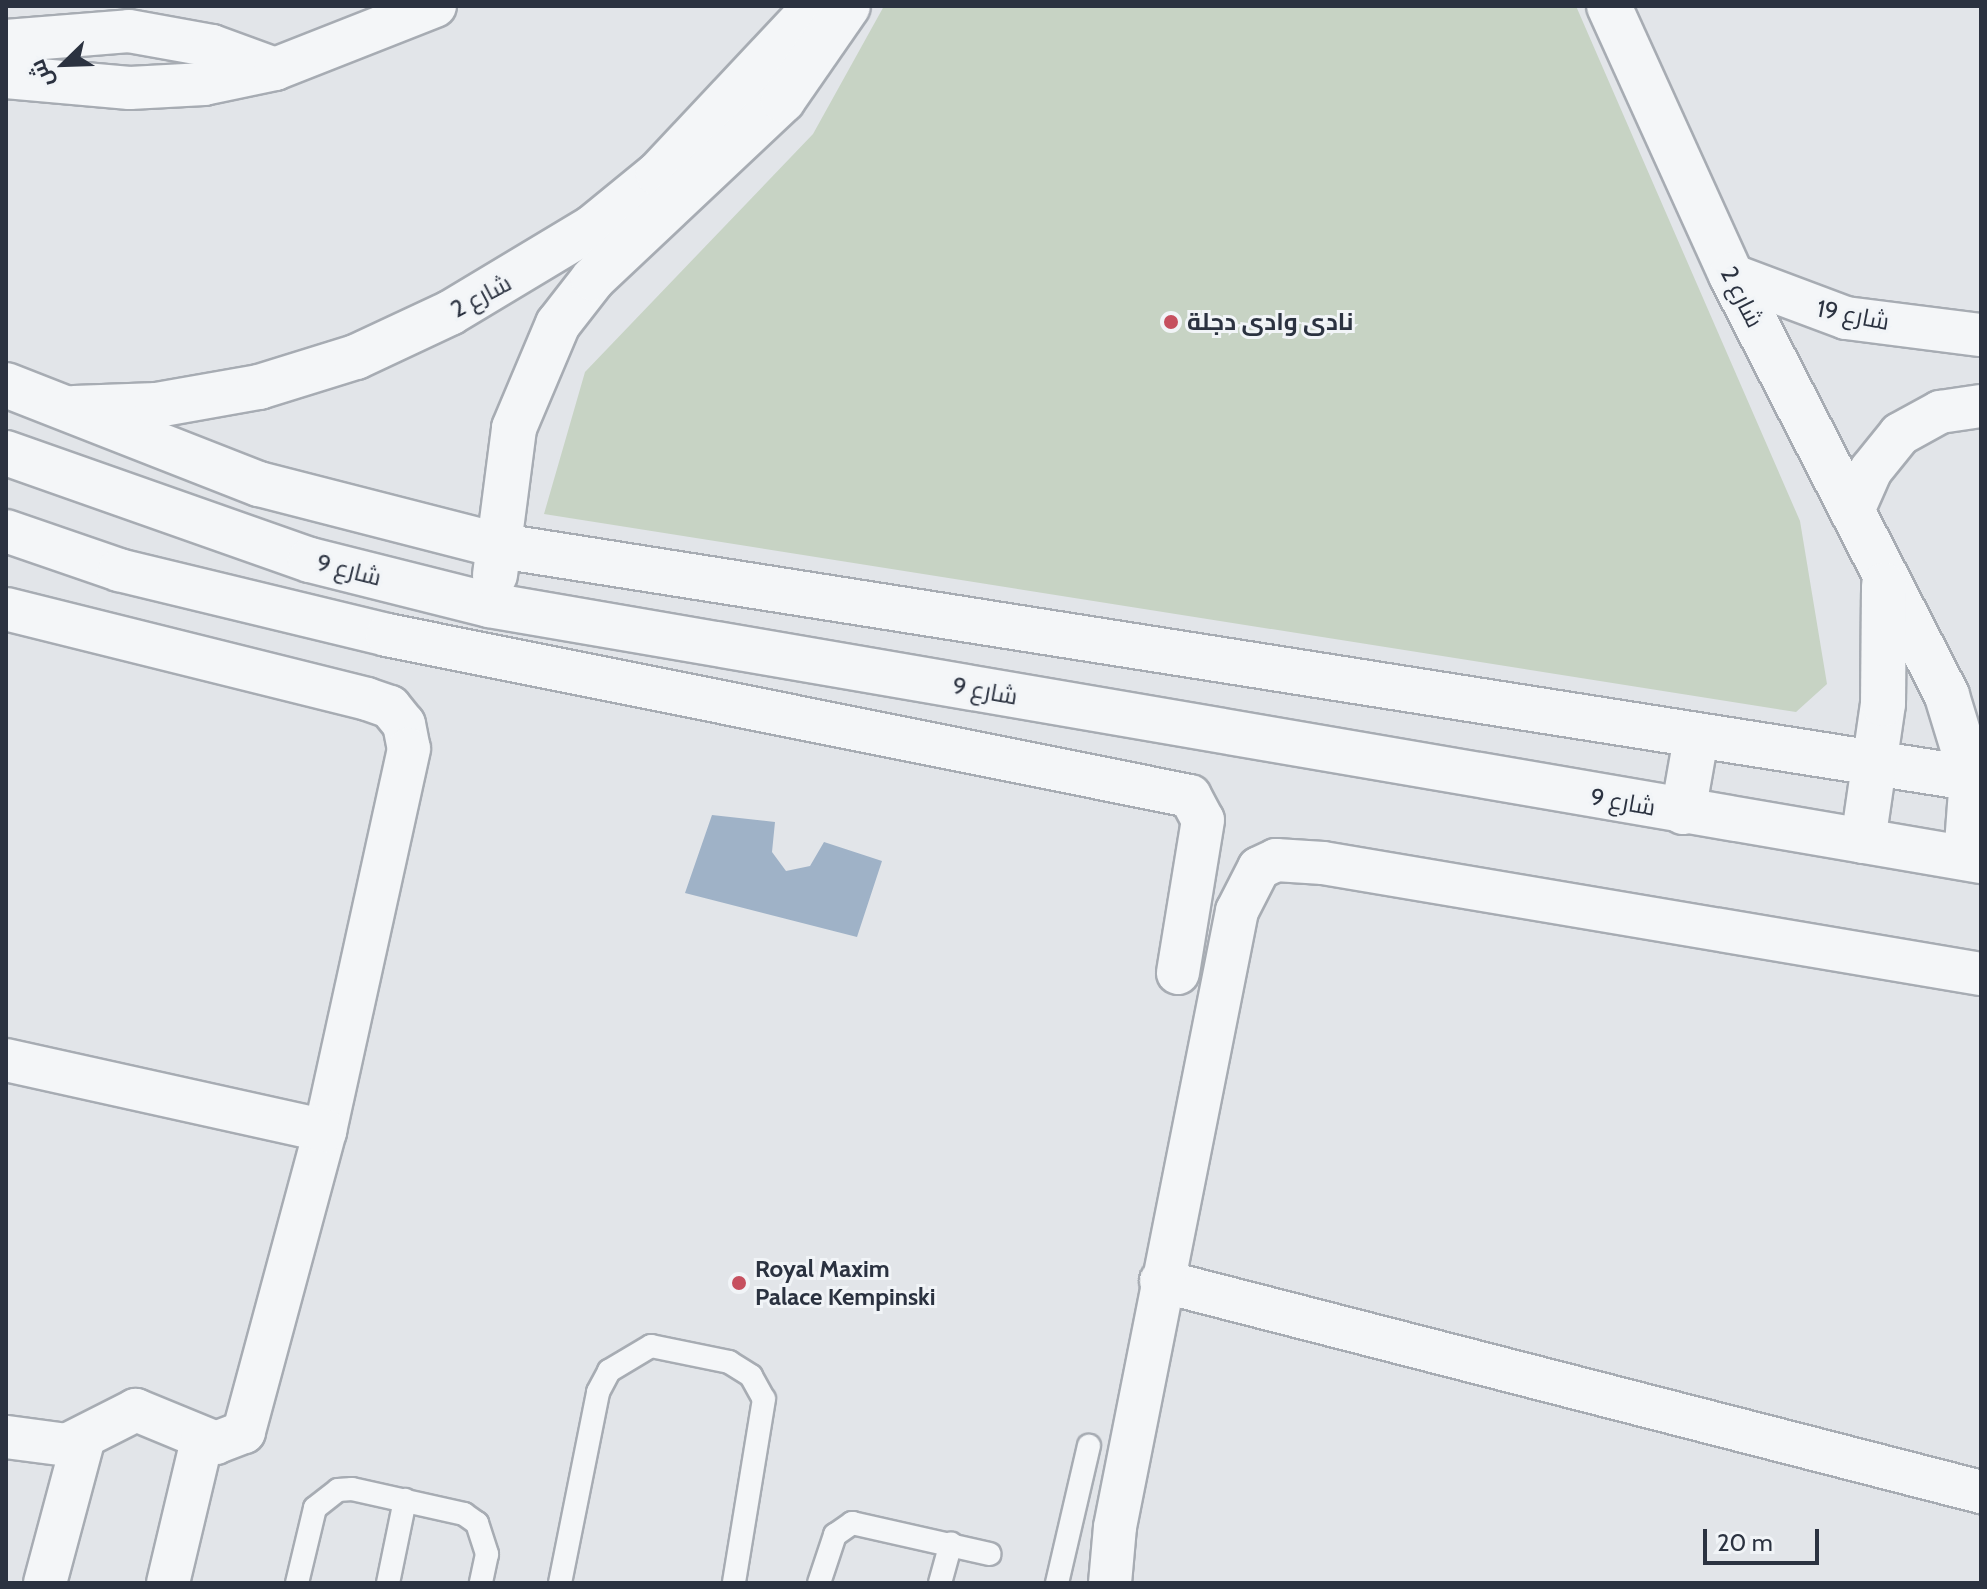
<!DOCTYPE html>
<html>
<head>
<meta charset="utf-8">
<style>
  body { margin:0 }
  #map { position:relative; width:1987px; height:1589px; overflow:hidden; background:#e2e5e9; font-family:Cabin,Cairo,sans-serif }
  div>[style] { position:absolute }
  .green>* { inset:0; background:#c7d3c4 }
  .water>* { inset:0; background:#9fb2c7 }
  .roads { filter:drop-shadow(2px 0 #a7acb3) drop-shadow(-2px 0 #a7acb3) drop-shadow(0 2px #a7acb3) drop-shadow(0 -2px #a7acb3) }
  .service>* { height:22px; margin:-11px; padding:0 11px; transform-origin:11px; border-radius:11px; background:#f4f6f8 }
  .minor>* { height:42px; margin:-21px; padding:0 21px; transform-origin:21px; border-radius:21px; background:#f4f6f8 }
  .tertiary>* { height:44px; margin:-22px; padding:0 22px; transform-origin:22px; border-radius:22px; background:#f4f6f8 }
  .dots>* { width:22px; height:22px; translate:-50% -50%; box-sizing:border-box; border:4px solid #f1f4f7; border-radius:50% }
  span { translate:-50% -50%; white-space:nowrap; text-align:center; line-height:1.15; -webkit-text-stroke:6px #f1f4f7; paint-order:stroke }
  .street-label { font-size:24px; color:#2b3240 }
  .poi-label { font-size:24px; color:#2b3240; font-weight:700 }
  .left { translate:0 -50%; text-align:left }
  .frame { position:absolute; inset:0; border:8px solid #2b3240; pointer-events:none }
  .north { position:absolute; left:24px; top:24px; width:80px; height:80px; -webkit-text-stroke:6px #f1f4f7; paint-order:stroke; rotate:247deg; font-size:22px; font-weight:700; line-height:32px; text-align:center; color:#2b3240 }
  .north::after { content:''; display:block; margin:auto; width:28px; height:36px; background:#2b3240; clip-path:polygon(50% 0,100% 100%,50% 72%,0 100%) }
  .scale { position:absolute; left:1703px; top:1529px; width:116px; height:36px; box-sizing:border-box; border:4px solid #2b3240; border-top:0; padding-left:10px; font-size:24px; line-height:28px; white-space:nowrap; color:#2b3240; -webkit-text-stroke:6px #f1f4f7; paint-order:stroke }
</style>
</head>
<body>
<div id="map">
  <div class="green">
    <div style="clip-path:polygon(884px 6px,1576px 6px,1800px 521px,1827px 684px,1796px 712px,544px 514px,585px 372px,813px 134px)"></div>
  </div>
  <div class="water">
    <div style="clip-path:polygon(712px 815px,775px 822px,772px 852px,786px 871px,810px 866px,824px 842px,882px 861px,857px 937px,685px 893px)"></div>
  </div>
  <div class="roads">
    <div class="service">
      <div style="left:297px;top:1583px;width:77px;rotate:-76.5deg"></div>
      <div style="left:315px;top:1508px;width:29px;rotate:-38deg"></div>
      <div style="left:338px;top:1490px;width:14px;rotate:-4deg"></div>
      <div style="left:352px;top:1489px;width:115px;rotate:12.6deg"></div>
      <div style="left:464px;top:1514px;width:16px;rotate:35deg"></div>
      <div style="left:477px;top:1523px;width:33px;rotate:72deg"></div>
      <div style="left:487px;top:1554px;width:30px;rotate:102deg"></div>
      <div style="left:388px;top:1583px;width:85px;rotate:-78.4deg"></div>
      <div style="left:560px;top:1583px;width:195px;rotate:-78.7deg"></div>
      <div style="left:598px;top:1392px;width:24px;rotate:-62deg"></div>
      <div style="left:609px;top:1371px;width:49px;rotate:-30.8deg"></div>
      <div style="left:651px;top:1346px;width:80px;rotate:11.6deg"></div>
      <div style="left:729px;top:1362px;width:26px;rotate:32deg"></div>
      <div style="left:751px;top:1376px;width:26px;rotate:61deg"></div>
      <div style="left:764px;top:1399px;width:186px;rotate:99.3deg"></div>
      <div style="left:819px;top:1583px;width:51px;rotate:-71.6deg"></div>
      <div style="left:835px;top:1535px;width:21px;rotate:-35deg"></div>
      <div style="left:852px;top:1523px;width:141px;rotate:12.7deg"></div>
      <div style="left:940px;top:1583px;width:41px;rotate:-74.6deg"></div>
      <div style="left:1057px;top:1583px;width:141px;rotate:-76.9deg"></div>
    </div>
    <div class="minor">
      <div style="left:6px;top:41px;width:123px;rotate:-4.6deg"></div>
      <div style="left:129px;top:31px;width:84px;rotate:10.2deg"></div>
      <div style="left:212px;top:46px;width:67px;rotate:20.1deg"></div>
      <div style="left:6px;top:77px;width:124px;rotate:5.1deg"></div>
      <div style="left:130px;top:88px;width:74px;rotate:-3.1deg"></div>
      <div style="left:204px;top:84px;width:73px;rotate:-11.9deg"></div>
      <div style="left:275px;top:69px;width:172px;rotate:-21.5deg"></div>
      <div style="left:1731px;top:275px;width:123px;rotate:20.5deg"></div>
      <div style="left:1846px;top:318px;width:136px;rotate:7.2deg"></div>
      <div style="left:1852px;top:513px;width:47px;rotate:-66.2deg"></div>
      <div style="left:1871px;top:470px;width:46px;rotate:-51.1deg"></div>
      <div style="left:1900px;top:434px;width:46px;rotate:-28.8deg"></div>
      <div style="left:1940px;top:412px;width:41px;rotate:-8.3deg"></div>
      <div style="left:6px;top:531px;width:120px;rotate:19deg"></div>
      <div style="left:119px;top:570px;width:276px;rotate:13.6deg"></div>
      <div style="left:387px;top:635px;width:819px;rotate:11.34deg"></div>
      <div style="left:1190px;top:796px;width:27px;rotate:62deg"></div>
      <div style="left:1203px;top:820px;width:155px;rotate:99.3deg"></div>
      <div style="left:6px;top:609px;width:372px;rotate:14deg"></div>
      <div style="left:367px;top:699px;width:24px;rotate:19deg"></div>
      <div style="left:390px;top:707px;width:22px;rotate:51deg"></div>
      <div style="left:404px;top:724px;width:25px;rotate:79deg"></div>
      <div style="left:409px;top:749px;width:391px;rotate:102.4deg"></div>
      <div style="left:325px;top:1131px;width:312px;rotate:105.1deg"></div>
      <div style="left:244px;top:1432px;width:30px;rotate:159deg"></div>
      <div style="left:216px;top:1443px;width:87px;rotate:-157.6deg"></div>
      <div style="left:136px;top:1410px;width:77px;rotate:153.1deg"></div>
      <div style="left:67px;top:1445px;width:62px;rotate:-172.5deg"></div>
      <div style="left:6px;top:1060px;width:327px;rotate:12.5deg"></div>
      <div style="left:1161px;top:1281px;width:847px;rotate:14.43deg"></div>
      <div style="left:45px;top:1583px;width:147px;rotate:-75deg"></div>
      <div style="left:168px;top:1583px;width:147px;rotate:-76.6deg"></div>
      <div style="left:1110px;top:1583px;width:56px;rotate:-84.9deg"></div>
      <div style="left:1115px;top:1527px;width:628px;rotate:-78.8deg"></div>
      <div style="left:1237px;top:911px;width:48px;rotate:-62.9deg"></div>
      <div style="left:1259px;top:868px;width:19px;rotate:-25deg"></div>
      <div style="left:1276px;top:860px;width:47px;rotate:3.7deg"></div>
      <div style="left:1323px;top:863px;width:667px;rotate:9.58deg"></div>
    </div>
    <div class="tertiary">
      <div style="left:1609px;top:6px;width:295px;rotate:65.6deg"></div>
      <div style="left:1731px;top:275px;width:473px;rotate:62.8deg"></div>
      <div style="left:1947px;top:696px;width:86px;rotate:73deg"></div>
      <div style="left:1972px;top:778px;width:80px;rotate:94.3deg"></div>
      <div style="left:6px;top:385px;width:272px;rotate:21.4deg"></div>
      <div style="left:259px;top:484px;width:250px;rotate:14.4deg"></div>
      <div style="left:501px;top:546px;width:1498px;rotate:8.98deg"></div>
      <div style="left:74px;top:408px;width:83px;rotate:-2.1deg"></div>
      <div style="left:157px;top:405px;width:104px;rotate:-10deg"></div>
      <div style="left:259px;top:387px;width:102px;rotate:-17.2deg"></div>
      <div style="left:356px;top:357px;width:104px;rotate:-25.1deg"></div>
      <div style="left:450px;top:313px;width:167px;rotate:-31deg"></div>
      <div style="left:593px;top:227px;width:84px;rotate:-39.2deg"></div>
      <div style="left:658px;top:174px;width:231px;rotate:-46.8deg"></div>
      <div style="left:6px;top:453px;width:322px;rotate:19.4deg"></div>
      <div style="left:310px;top:560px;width:185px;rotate:14.1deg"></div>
      <div style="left:489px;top:605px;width:1514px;rotate:9.74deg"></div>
      <div style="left:495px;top:575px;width:148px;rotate:-82.6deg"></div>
      <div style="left:514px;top:428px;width:113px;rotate:-67.1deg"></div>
      <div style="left:558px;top:324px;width:57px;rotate:-52.1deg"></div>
      <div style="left:593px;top:279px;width:261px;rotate:-43.3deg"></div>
      <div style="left:783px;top:100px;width:114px;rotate:-55.3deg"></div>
      <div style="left:1683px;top:812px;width:75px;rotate:-80deg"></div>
      <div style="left:1863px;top:841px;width:138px;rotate:-81.7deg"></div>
      <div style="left:1883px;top:704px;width:119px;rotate:-89.5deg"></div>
    </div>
  </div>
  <div class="dots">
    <div style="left:1171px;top:322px;background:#c6505f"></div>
    <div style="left:739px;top:1283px;background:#c6505f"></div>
  </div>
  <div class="street-label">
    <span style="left:481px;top:296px;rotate:-28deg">شارع 2</span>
    <span style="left:1742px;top:297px;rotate:63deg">شارع 2</span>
    <span style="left:1853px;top:315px;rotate:11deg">شارع 19</span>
    <span style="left:349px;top:570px;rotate:14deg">شارع 9</span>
    <span style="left:985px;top:691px;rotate:10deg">شارع 9</span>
    <span style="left:1623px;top:802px;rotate:10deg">شارع 9</span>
  </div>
  <div class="poi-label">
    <span class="left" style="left:1187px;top:322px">نادى وادى دجلة</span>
    <span class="left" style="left:755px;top:1283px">Royal Maxim<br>Palace Kempinski</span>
  </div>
  <div class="frame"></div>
  <div class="north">ش</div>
  <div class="scale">20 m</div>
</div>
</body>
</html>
